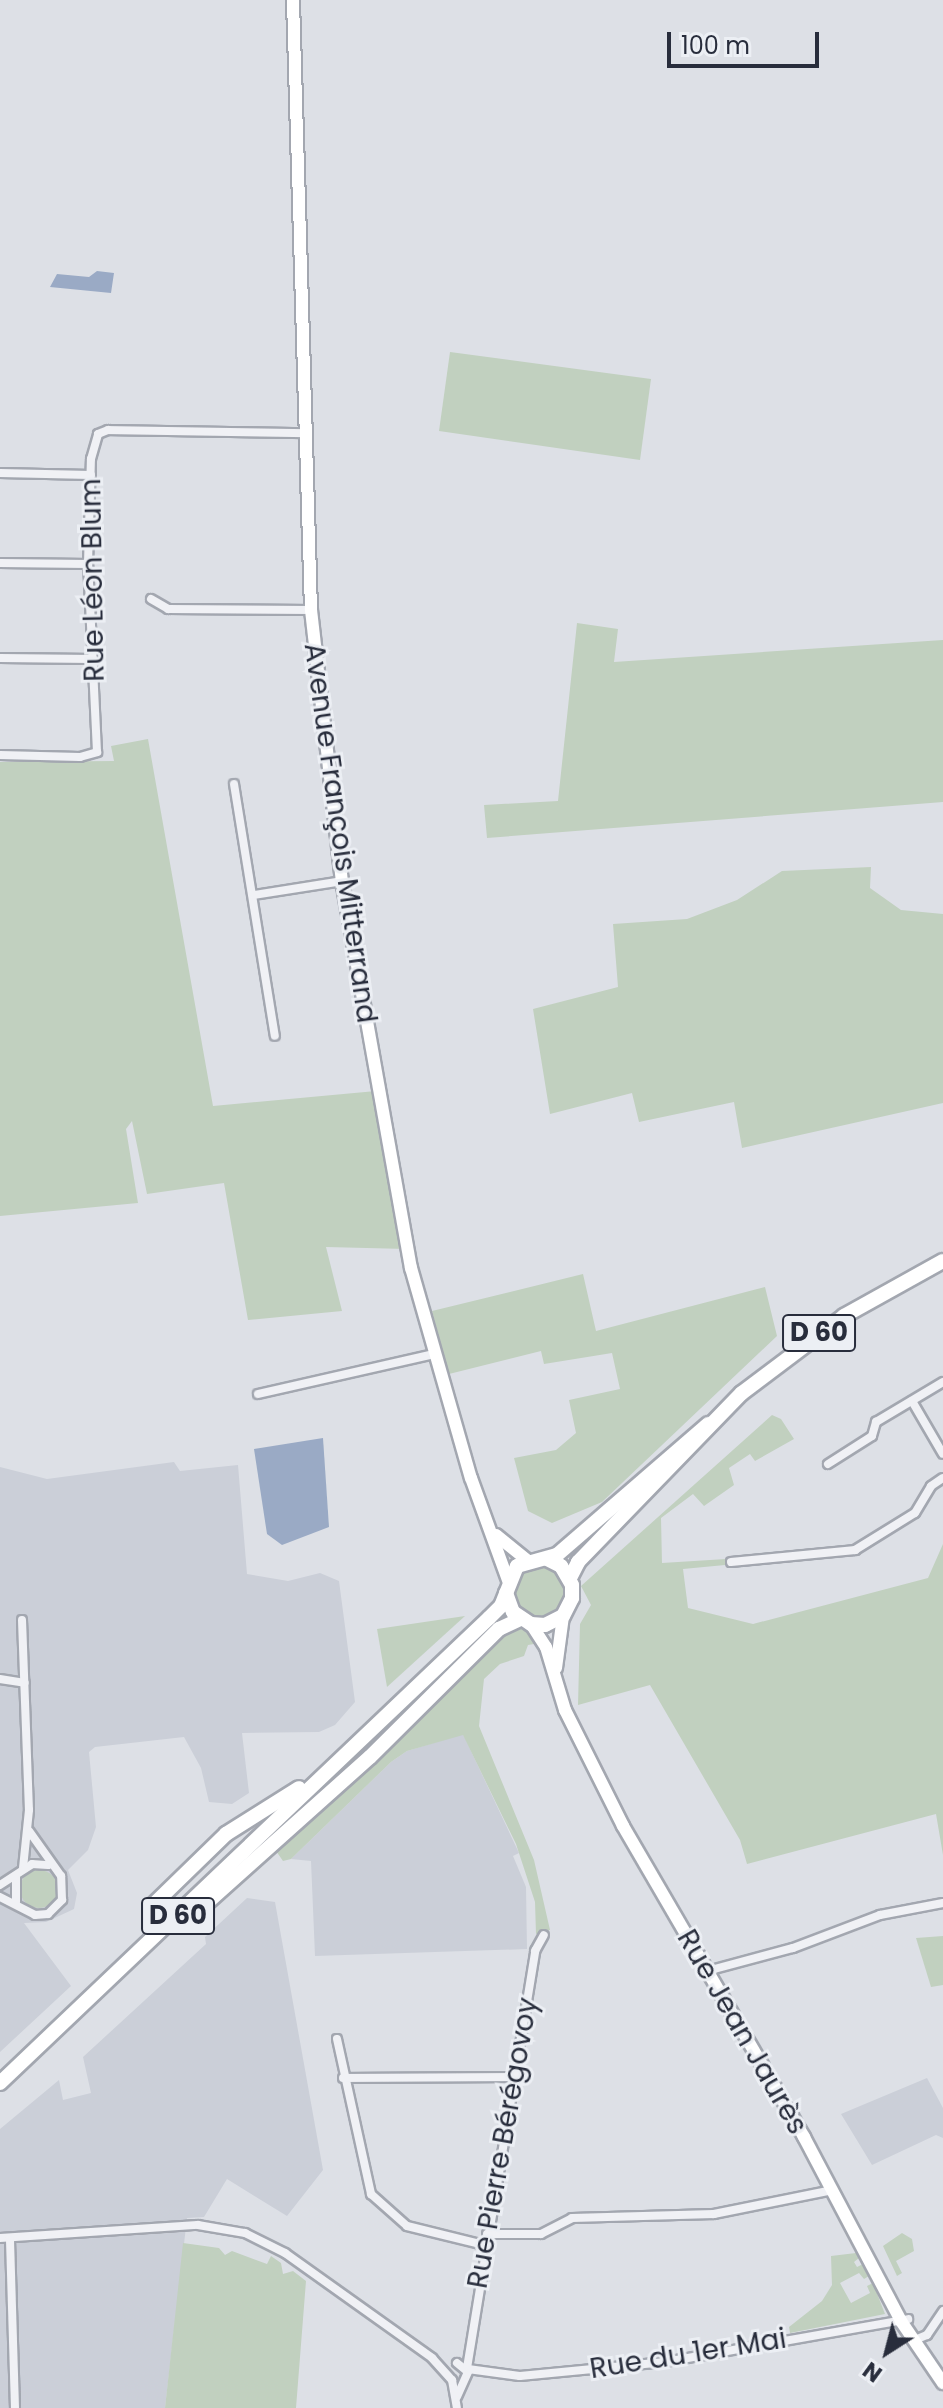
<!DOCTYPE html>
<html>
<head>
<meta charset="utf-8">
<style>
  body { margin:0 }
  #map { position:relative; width:943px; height:2408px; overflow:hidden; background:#dde0e6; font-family:Poppins,sans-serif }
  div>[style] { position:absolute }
  .built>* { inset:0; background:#cbcfd8 }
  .green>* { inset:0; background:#c1d0bf }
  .round { border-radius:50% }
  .water>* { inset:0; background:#9aaac5 }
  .roads { filter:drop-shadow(2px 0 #a3a7b0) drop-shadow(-2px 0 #a3a7b0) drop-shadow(0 2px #a3a7b0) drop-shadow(0 -2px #a3a7b0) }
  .street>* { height:8px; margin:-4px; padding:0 4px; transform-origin:4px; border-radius:4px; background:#f0f1f5 }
  .secondary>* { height:12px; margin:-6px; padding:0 6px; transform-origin:6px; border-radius:6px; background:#fff }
  .primary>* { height:14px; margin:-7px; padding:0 7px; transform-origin:7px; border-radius:7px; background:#fff }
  span { translate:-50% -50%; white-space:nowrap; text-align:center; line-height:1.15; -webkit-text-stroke:6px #eceff4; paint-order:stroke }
  .shield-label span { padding:2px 6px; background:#eceff4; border:2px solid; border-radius:6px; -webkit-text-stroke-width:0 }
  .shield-label { font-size:26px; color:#282d3c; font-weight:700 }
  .street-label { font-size:28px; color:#282d3c }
  .north { position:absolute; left:847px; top:2312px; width:80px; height:80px; -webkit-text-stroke:6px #eceff4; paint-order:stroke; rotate:216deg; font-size:22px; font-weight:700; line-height:32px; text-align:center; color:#282d3c }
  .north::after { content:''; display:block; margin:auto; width:28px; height:36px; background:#282d3c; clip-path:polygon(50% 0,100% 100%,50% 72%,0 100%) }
  .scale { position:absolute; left:667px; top:32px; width:152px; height:36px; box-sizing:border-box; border:4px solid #282d3c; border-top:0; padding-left:10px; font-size:24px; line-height:28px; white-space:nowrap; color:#282d3c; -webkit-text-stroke:6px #eceff4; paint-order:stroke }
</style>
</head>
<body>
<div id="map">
  <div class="built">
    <div style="clip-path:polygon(174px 1462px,180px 1471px,238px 1465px,247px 1574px,288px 1581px,320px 1573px,339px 1581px,355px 1702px,335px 1725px,319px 1732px,242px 1733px,249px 1793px,232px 1804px,209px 1802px,201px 1768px,184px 1737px,95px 1747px,89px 1752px,96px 1827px,88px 1850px,68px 1870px,77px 1893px,74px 1909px,46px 1922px,24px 1923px,71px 1986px,0 2052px,0 1467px,47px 1479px)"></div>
    <div style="clip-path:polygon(463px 1734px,519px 1853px,513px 1856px,526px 1887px,527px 1949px,315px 1956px,311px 1861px,291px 1859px,391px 1762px,407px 1751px)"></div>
    <div style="clip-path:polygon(247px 1898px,275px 1902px,323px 2170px,287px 2216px,227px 2179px,204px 2217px,187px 2218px,165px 2408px,0 2408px,0 2129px,59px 2080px,63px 2100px,91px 2093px,83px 2057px,206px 1944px,205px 1937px)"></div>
    <div style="clip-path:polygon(927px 2078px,943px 2108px,943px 2138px,936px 2135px,872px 2165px,841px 2114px)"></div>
  </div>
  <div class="green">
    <div style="clip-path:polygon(450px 352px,651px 379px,640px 460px,439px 431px)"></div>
    <div style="clip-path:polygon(577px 623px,618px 629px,614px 662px,943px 640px,943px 802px,487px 838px,484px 805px,558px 801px)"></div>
    <div style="clip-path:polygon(148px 739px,213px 1106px,376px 1091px,407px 1249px,326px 1247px,342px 1311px,248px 1320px,224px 1183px,147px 1194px,132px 1121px,126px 1129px,138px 1203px,0 1216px,0 762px,114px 761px,111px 746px)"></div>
    <div style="clip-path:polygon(871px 867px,870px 888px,901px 910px,943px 914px,943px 1103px,742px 1148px,734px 1102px,639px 1122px,632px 1093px,550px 1114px,533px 1009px,618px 987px,613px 924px,687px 919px,737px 900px,782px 871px)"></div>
    <div style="clip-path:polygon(583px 1274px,596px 1331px,765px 1287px,777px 1336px,602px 1502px,552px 1523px,528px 1511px,514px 1458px,556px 1450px,576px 1433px,569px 1400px,620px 1389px,612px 1353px,544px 1364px,541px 1351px,449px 1374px,432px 1311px)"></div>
    <div style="clip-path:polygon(772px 1415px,781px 1419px,794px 1439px,755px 1461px,750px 1454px,729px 1468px,734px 1485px,704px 1506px,693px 1494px,661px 1518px,662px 1563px,726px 1559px,725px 1565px,683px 1569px,688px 1608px,753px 1624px,928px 1578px,943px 1544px,943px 1855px,936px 1814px,747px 1864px,740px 1840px,650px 1685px,578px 1705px,580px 1624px,591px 1605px,581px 1586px)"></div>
    <div class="round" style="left:514px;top:1565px;width:52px;height:52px"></div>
    <div style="clip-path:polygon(465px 1616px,387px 1687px,377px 1629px)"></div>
    <div style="clip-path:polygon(513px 1626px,530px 1630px,540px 1643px,528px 1645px,524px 1656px,500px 1664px,484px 1679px,479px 1726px,534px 1860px,550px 1930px,536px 1934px,535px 1902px,516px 1844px,463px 1735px,407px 1751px,391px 1762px,291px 1859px,283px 1861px,274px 1848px)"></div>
    <div class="round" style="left:20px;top:1870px;width:38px;height:38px"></div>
    <div style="clip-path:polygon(943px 1936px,943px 1985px,931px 1987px,916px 1938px)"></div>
    <div style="clip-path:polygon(902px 2233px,912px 2239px,914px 2251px,896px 2261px,902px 2273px,897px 2276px,883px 2246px)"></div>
    <div style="clip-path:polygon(183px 2243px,219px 2248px,225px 2255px,232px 2251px,267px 2264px,271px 2256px,281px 2263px,283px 2274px,293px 2271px,306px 2281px,296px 2408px,165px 2408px)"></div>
    <div style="clip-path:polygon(856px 2253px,859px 2258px,854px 2262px,857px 2267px,863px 2264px,869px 2276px,864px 2279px,859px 2273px,840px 2283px,851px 2303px,870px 2293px,867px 2286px,873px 2283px,885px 2314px,790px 2333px,789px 2327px,822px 2301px,832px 2285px,831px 2256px)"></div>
  </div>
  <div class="water">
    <div style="clip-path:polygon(97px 271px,114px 273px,111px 293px,50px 287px,57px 274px,89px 277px)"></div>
    <div style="clip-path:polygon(323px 1438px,329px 1527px,282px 1545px,267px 1534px,254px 1449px)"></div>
  </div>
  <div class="roads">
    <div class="street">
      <div style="left:0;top:473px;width:91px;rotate:1.3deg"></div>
      <div style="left:0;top:563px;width:88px;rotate:0.7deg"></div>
      <div style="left:151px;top:599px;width:20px;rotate:30deg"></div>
      <div style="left:168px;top:609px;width:143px;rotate:0.4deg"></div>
      <div style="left:0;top:658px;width:93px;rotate:0.6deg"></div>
      <div style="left:0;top:755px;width:80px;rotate:1.4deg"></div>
      <div style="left:80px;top:757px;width:18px;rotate:-16deg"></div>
      <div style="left:97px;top:752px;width:188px;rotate:-92.7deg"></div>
      <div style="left:88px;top:564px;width:105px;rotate:-88.4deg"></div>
      <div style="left:91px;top:459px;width:26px;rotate:-74deg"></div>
      <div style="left:98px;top:434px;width:11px;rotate:-22deg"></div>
      <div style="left:108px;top:430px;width:197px;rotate:0.9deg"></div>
      <div style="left:234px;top:784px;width:255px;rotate:80.8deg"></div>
      <div style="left:254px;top:895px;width:89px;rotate:-9deg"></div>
      <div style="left:258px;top:1394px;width:180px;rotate:-12.8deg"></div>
      <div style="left:912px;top:1401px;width:61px;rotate:59.7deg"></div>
      <div style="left:828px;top:1464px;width:52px;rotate:-32.5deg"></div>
      <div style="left:872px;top:1436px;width:15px;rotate:-74deg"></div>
      <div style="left:876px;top:1422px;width:78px;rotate:-30.8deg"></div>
      <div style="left:731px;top:1562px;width:125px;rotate:-5.5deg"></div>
      <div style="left:855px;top:1550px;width:70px;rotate:-31.7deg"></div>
      <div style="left:915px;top:1513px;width:31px;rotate:-59deg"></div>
      <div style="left:931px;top:1486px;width:14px;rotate:-34deg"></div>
      <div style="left:22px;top:1620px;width:190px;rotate:87.9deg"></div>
      <div style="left:29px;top:1810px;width:58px;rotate:95.9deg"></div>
      <div style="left:0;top:1679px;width:25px;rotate:9deg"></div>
      <div style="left:0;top:1885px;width:38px;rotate:-33deg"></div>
      <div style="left:32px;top:1864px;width:16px;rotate:4deg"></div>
      <div style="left:0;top:1897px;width:39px;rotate:27deg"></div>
      <div style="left:35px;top:1915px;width:13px;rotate:-4deg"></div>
      <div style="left:48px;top:1914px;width:20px;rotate:-45deg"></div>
      <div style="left:62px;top:1900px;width:24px;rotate:-92deg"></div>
      <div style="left:61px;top:1876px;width:55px;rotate:-125.4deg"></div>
      <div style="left:16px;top:1902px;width:26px;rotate:-90deg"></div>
      <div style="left:707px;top:1971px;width:89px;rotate:-15deg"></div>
      <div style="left:793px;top:1948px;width:93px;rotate:-20.8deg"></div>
      <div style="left:880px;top:1915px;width:64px;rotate:-10.8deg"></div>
      <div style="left:337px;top:2039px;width:159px;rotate:77.6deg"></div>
      <div style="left:371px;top:2194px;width:48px;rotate:41.6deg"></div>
      <div style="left:407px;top:2226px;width:79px;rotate:13.9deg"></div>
      <div style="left:343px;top:2078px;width:171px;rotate:-0.3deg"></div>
      <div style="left:487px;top:2234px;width:54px"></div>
      <div style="left:541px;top:2234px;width:35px;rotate:-27deg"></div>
      <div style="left:572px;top:2218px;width:142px;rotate:-1.6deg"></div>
      <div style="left:714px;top:2214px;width:121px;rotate:-11.4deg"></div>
      <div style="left:0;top:2238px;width:198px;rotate:-3.8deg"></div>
      <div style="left:198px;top:2225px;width:48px;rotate:9.7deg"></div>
      <div style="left:245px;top:2233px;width:45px;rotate:26.6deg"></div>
      <div style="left:285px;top:2253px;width:181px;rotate:35.5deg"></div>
      <div style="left:432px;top:2358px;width:30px;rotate:48deg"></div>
      <div style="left:452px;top:2380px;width:28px;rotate:80deg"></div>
      <div style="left:10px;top:2240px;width:168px;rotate:88.3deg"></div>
      <div style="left:915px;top:2340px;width:13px;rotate:-23deg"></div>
      <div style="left:927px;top:2335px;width:29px;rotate:-56deg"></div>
      <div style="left:457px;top:2363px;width:14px;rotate:39deg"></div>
      <div style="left:468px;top:2372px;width:27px;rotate:114deg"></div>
      <div style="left:467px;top:2368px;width:423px;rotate:-80.7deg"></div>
      <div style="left:535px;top:1951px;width:18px;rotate:-61deg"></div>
      <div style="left:468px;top:2369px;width:52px;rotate:7.7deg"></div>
      <div style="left:520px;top:2376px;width:146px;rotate:-5.5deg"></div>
      <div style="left:665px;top:2362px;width:247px;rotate:-10deg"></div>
    </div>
    <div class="secondary">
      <div style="left:293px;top:0;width:610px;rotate:88.31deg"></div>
      <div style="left:311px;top:610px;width:273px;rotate:83.5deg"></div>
      <div style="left:342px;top:881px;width:393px;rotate:79.9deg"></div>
      <div style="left:411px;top:1268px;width:218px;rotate:74.1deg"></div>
      <div style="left:471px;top:1478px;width:109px;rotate:70.1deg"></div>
      <div style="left:496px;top:1535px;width:40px;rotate:39deg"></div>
      <div style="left:531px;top:1624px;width:27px;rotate:57deg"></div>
      <div style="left:546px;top:1647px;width:66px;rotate:73.2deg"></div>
      <div style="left:565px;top:1710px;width:130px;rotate:63.4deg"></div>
      <div style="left:623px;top:1826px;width:360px;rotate:59.8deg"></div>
      <div style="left:804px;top:2137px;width:208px;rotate:62.2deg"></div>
      <div style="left:901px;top:2321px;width:75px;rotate:55.9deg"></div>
      <div style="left:556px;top:1668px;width:52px;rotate:-82.3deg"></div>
    </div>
    <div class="primary">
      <div style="left:570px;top:1578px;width:18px;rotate:-63deg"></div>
      <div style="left:578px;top:1562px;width:235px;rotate:-45.9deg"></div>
      <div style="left:742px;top:1393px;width:128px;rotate:-37deg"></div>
      <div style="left:844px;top:1316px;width:113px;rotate:-29.1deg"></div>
      <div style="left:506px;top:1593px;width:20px;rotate:70deg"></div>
      <div style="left:513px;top:1612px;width:22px;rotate:34deg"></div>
      <div style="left:531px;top:1624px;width:14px;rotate:4deg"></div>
      <div style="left:545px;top:1625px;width:20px;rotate:-27deg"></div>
      <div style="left:563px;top:1616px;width:20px;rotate:-63deg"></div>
      <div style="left:572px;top:1598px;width:13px;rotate:-90deg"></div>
      <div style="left:572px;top:1585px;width:22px;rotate:-120deg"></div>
      <div style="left:561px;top:1566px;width:16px;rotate:-153deg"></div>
      <div style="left:151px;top:1907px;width:105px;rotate:-44.2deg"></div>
      <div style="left:226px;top:1834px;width:86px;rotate:-32.2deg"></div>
      <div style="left:182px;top:1925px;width:252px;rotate:-41.8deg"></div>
      <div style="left:370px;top:1757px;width:182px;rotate:-44.8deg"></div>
      <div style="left:499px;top:1629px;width:23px;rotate:-25deg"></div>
      <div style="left:0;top:2083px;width:675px;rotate:-43.56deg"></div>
      <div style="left:489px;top:1618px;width:17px;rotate:-45deg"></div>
      <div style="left:501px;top:1606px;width:43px;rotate:-68.2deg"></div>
      <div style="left:517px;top:1566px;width:41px;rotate:-15.4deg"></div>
      <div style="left:557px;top:1555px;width:200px;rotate:-40.9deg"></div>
    </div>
  </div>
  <div class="shield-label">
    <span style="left:819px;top:1333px">D 60</span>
    <span style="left:178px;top:1916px">D 60</span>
  </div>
  <div class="street-label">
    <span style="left:93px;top:580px;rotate:-91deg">Rue Léon Blum</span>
    <span style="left:340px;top:833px;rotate:82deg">Avenue François Mitterrand</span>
    <span style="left:742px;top:2032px;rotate:60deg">Rue Jean Jaurès</span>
    <span style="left:503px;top:2143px;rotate:-80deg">Rue Pierre Bérégovoy</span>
    <span style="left:688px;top:2354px;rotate:-9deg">Rue du 1er Mai</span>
  </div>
  <div class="north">N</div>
  <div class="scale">100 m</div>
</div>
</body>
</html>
